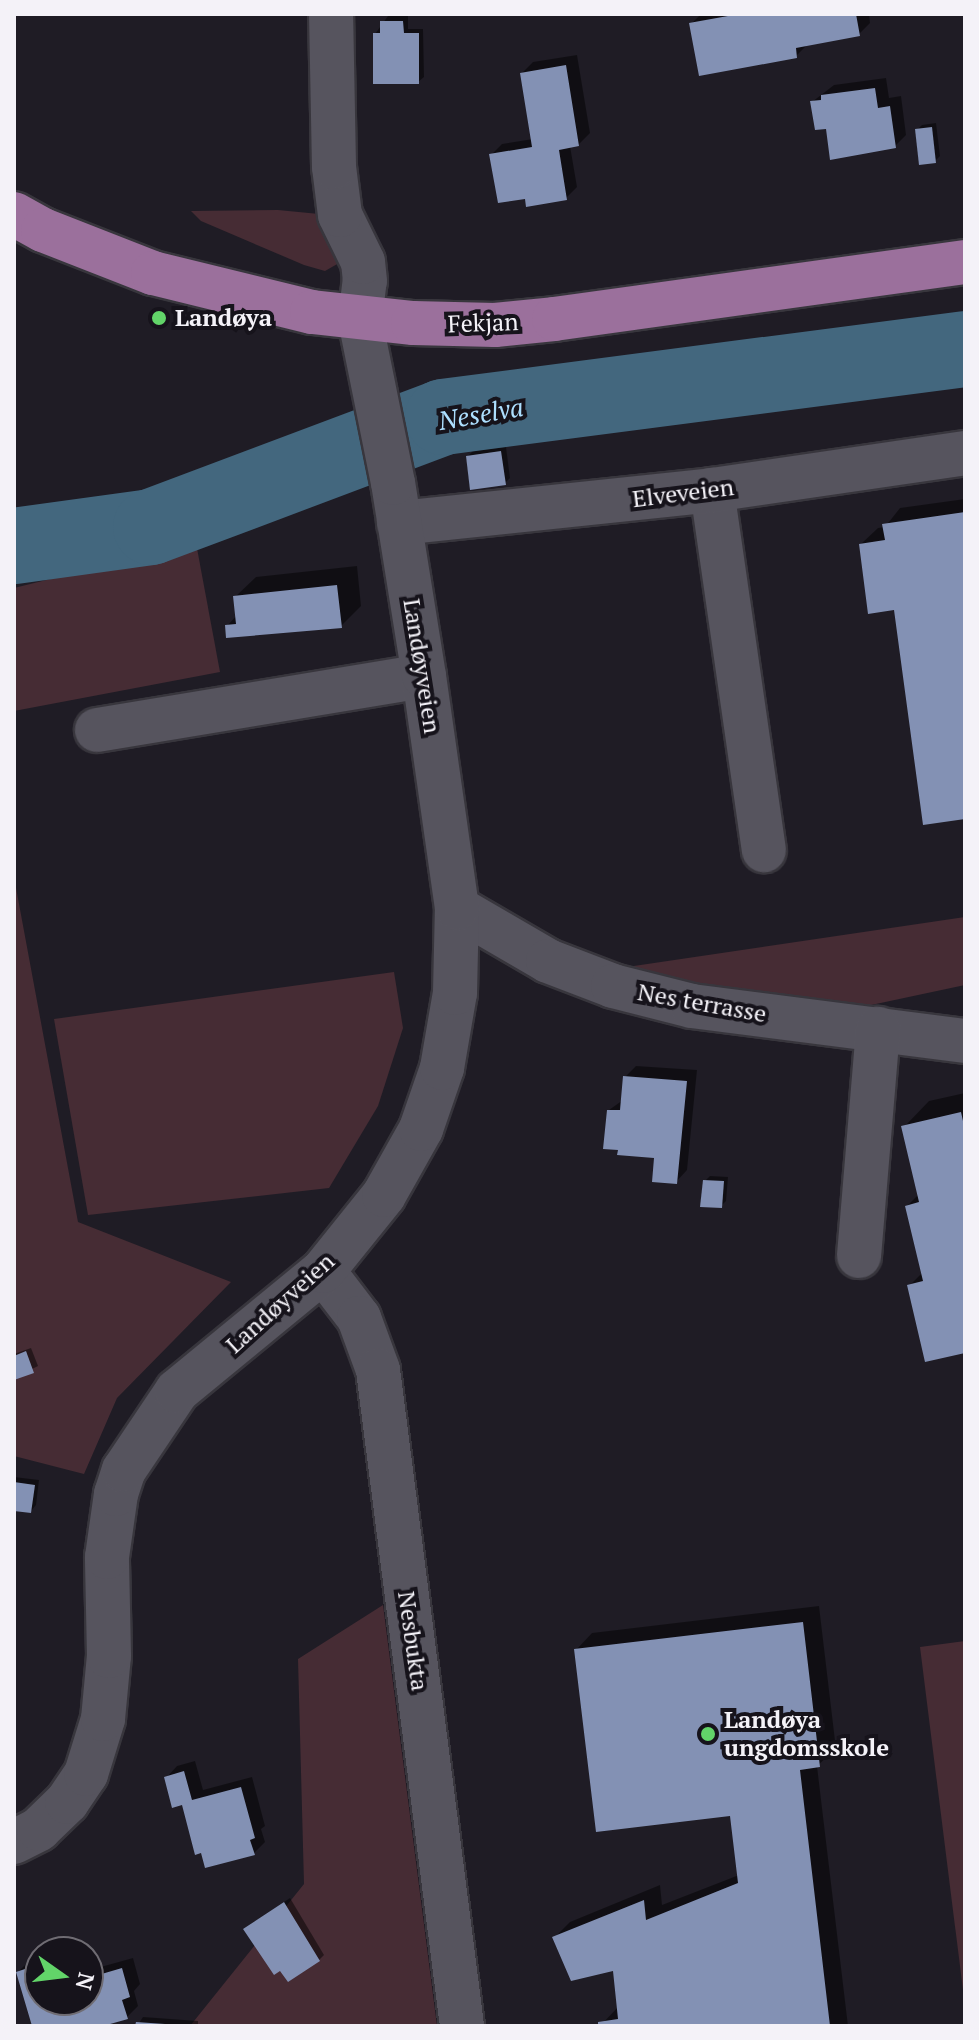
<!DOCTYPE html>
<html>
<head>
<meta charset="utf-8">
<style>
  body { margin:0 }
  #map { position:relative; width:979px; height:2040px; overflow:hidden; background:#1f1c25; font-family:"PT Serif",serif }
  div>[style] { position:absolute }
  .green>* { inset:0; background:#462c34 }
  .shadow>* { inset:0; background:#0007 }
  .river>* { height:76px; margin:-38px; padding:0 38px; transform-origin:38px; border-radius:38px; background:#43677e }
  .building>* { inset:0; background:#8391b4 }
  .roads { filter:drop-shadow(2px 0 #38363d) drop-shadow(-2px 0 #38363d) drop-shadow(0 2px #38363d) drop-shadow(0 -2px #38363d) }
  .minor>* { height:44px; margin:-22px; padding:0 22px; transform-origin:22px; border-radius:22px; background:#56545e }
  .major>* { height:44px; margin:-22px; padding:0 22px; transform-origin:22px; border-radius:22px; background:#9b709c }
  .dots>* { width:22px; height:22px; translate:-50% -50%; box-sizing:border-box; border:4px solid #16131b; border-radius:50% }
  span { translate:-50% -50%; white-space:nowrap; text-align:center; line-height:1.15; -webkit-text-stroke:8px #16131b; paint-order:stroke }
  .poi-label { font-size:24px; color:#f4f2f8; font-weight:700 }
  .left { translate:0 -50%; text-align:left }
  .street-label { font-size:24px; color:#f4f2f8 }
  .water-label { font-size:26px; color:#addfff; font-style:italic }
  .frame { position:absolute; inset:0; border:16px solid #f4f2f8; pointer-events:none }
  .north { position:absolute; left:24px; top:1936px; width:80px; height:80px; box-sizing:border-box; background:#16131b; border:2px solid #6f6c73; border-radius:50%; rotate:104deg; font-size:22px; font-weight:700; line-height:32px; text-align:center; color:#f4f2f8 }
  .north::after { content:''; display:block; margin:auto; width:28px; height:36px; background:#62d469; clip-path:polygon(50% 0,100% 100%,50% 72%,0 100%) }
</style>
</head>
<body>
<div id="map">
  <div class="green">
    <div style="clip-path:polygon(278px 210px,319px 214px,342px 254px,339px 263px,325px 271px,304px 265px,201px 221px,191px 211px)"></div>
    <div style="clip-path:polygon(196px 543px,220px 672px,14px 711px,14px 588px)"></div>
    <div style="clip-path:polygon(14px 877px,78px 1222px,231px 1282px,117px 1398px,84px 1474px,14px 1456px)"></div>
    <div style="clip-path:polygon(965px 917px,965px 985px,843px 1011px,600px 971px)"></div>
    <div style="clip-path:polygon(394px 972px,403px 1028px,378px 1106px,329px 1188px,88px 1215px,54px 1019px)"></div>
    <div style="clip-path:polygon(383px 1605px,437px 2026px,190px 2026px,304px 1884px,298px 1659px)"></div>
    <div style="clip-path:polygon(965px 1641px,965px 2006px,920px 1647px)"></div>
  </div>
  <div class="shadow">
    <div style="clip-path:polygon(701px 14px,869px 14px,870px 23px,859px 34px,807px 45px,796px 56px,691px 24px)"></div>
    <div style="clip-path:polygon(388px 16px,408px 16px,408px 29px,423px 29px,424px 77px,418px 82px,375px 34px)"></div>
    <div style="clip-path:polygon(577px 55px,590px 133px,579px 144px,570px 146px,577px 187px,566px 198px,526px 197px,491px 155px,502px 144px,533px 139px,522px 73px,533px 62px)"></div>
    <div style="clip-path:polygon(886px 78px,889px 98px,901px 96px,906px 135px,895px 146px,827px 127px,812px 102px,834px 85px)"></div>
    <div style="clip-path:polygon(936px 123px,940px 156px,935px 161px,917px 130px,922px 125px)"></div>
    <div style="clip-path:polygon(506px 447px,510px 478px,505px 483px,468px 456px,473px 451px)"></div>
    <div style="clip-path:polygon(965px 499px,965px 817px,895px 608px,861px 544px,878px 528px,885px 527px,900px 508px)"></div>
    <div style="clip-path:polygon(357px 566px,361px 606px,341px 626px,227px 626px,237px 615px,235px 597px,256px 577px)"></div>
    <div style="clip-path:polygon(636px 1066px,697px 1070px,687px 1170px,676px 1182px,609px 1110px,623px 1100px,625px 1077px)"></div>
    <div style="clip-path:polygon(965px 1093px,965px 1351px,909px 1286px,923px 1272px,907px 1206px,919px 1194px,904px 1127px,929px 1101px)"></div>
    <div style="clip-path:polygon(710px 1176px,728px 1177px,726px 1201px,721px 1206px,705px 1181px)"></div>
    <div style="clip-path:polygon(31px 1348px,38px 1366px,14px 1378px,14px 1354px)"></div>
    <div style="clip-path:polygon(14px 1477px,39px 1480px,36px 1505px,31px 1511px,14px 1509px)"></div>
    <div style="clip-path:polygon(819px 1606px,836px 1749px,817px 1766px,848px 2026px,600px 2026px,619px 2006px,615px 1969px,554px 1938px,570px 1922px,660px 1885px,662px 1905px,739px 1875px,732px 1814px,576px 1650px,592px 1633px)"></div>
    <div style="clip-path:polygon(195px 1761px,203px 1790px,252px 1777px,265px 1826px,261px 1829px,265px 1842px,254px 1853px,183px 1803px,166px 1778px,177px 1766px)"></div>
    <div style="clip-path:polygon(290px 1898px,324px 1955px,319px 1960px,251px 1924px)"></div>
    <div style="clip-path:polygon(93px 1957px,97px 1968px,133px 1958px,140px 1984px,134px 1991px,138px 2006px,127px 2017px,96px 2026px,34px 2026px,18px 1972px,29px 1961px,40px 1958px,40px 2000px,88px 2000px,88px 1959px)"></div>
    <div style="clip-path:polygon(143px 2017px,198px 2021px,198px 2026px,137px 2026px)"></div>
  </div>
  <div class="river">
    <div style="left:14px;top:546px;width:138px;rotate:-7.9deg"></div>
    <div style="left:151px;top:527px;width:312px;rotate:-20.6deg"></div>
    <div style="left:443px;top:417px;width:526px;rotate:-7.42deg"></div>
  </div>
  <div class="building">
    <div style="clip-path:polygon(739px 14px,856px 14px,860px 36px,796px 48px,797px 58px,699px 76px,689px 23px)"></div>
    <div style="clip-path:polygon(380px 21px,403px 21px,404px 33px,419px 33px,419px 84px,373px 84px,373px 33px,380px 33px)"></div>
    <div style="clip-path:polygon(566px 65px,579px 146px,559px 150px,567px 200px,526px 207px,525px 199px,498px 203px,489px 154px,532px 147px,520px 73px)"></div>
    <div style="clip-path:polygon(875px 88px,878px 108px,890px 106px,896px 148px,830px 160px,826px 129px,815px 130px,810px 101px,821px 100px,821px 95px)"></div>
    <div style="clip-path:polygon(932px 127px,936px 163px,919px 165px,915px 129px)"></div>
    <div style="clip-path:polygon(501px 451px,506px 485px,470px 490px,466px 456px)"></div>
    <div style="clip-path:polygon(965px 512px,965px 819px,923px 825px,894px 610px,868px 614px,859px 544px,885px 540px,882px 524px)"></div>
    <div style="clip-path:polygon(337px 585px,342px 628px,226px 638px,225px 625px,236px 624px,233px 596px)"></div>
    <div style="clip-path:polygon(623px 1076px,687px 1081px,677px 1184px,652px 1182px,654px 1158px,617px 1155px,618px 1150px,603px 1149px,607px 1110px,620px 1110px)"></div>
    <div style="clip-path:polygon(961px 1112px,965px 1130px,965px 1353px,925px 1362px,907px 1285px,923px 1281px,905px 1206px,919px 1202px,901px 1126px)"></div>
    <div style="clip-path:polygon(703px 1180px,724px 1181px,722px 1208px,700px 1207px)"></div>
    <div style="clip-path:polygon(26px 1351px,34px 1373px,14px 1380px,14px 1356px)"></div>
    <div style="clip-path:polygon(14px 1482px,35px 1485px,31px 1513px,14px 1511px)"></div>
    <div style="clip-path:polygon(803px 1622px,820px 1767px,800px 1770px,830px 2026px,598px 2026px,598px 2022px,618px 2019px,613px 1971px,571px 1981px,552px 1937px,644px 1900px,646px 1920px,738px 1883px,730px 1816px,596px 1832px,574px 1649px)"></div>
    <div style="clip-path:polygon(184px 1771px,192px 1800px,241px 1787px,255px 1838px,250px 1840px,255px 1855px,205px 1868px,201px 1853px,195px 1855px,182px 1805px,172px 1808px,164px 1777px)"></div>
    <div style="clip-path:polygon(284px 1902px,320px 1961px,288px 1982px,280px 1971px,274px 1975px,243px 1929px)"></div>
    <div style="clip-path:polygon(40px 1964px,40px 2000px,88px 2000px,88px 1978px,122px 1968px,130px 1997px,122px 2000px,128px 2019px,103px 2026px,32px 2026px,16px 1972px)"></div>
    <div style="clip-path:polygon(136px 2022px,165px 2024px,165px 2026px,135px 2026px)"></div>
  </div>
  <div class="roads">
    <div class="minor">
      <div style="left:712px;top:490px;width:364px;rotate:81.8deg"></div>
      <div style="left:399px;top:523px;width:315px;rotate:-6deg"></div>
      <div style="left:712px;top:490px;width:256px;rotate:-8.3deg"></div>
      <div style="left:97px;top:730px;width:331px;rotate:-9.4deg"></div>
      <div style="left:457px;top:908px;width:105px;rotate:30.2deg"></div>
      <div style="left:548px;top:961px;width:70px;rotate:21deg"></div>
      <div style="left:613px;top:986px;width:81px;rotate:14.2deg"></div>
      <div style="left:692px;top:1006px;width:275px;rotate:7.3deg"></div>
      <div style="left:859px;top:1256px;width:228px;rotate:-85.2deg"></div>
      <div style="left:323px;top:1271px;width:59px;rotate:52.5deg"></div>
      <div style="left:359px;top:1318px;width:55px;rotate:69.9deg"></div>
      <div style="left:378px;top:1370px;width:661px;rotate:82.7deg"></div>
      <div style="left:14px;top:1842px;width:28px;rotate:-27deg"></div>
      <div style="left:39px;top:1829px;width:39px;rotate:-44deg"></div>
      <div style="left:67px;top:1802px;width:34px;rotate:-56deg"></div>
      <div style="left:86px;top:1774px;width:58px;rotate:-72.8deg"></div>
      <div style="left:103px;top:1719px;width:63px;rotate:-84.6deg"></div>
      <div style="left:109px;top:1656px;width:99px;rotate:-91.2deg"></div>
      <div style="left:107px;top:1557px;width:64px;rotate:-81.9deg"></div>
      <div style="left:116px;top:1494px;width:25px;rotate:-72deg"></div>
      <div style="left:124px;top:1470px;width:95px;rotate:-56.1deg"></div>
      <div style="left:177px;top:1391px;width:189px;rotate:-39.4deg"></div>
      <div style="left:323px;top:1271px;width:97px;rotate:-51.2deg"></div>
      <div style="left:384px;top:1195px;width:76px;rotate:-60.7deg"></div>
      <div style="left:421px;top:1129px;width:65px;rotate:-71deg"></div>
      <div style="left:442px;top:1068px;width:76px;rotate:-80.2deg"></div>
      <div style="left:455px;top:993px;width:85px;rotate:-88.7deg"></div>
      <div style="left:457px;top:908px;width:234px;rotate:-98.1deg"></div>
      <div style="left:424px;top:676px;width:195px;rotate:-99.1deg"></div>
      <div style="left:393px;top:483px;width:167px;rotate:-101.4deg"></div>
      <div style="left:360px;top:319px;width:38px;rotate:-83deg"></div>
      <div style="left:365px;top:281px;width:19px;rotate:-96deg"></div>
      <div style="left:363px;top:262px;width:52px;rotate:-116.1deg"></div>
      <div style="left:340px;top:215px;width:48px;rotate:-97.1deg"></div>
      <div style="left:334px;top:167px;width:153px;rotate:-91.1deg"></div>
    </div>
    <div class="major">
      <div style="left:14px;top:214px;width:33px;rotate:29deg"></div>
      <div style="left:43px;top:230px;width:118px;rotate:21.4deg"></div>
      <div style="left:153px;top:273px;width:164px;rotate:13.8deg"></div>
      <div style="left:312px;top:312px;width:102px;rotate:6.2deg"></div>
      <div style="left:413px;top:323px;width:82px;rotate:1.4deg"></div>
      <div style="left:495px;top:325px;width:59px;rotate:-5.8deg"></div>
      <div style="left:554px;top:319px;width:415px;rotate:-7.9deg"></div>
    </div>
  </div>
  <div class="dots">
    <div style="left:159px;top:318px;background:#62d469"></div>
    <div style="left:708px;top:1734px;background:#62d469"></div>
  </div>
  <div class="poi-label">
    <span class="left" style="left:175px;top:318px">Landøya</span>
    <span class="left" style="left:724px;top:1734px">Landøya<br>ungdomsskole</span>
  </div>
  <div class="street-label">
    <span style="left:483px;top:323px;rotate:-2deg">Fekjan</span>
    <span style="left:683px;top:493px;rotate:-7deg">Elveveien</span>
    <span style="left:422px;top:666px;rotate:81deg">Landøyveien</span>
    <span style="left:702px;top:1003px;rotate:10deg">Nes terrasse</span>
    <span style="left:280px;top:1303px;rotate:-42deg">Landøyveien</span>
    <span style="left:413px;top:1641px;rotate:82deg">Nesbukta</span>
  </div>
  <div class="water-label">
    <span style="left:481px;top:414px;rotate:-10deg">Neselva</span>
  </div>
  <div class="frame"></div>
  <div class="north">N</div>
</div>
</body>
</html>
